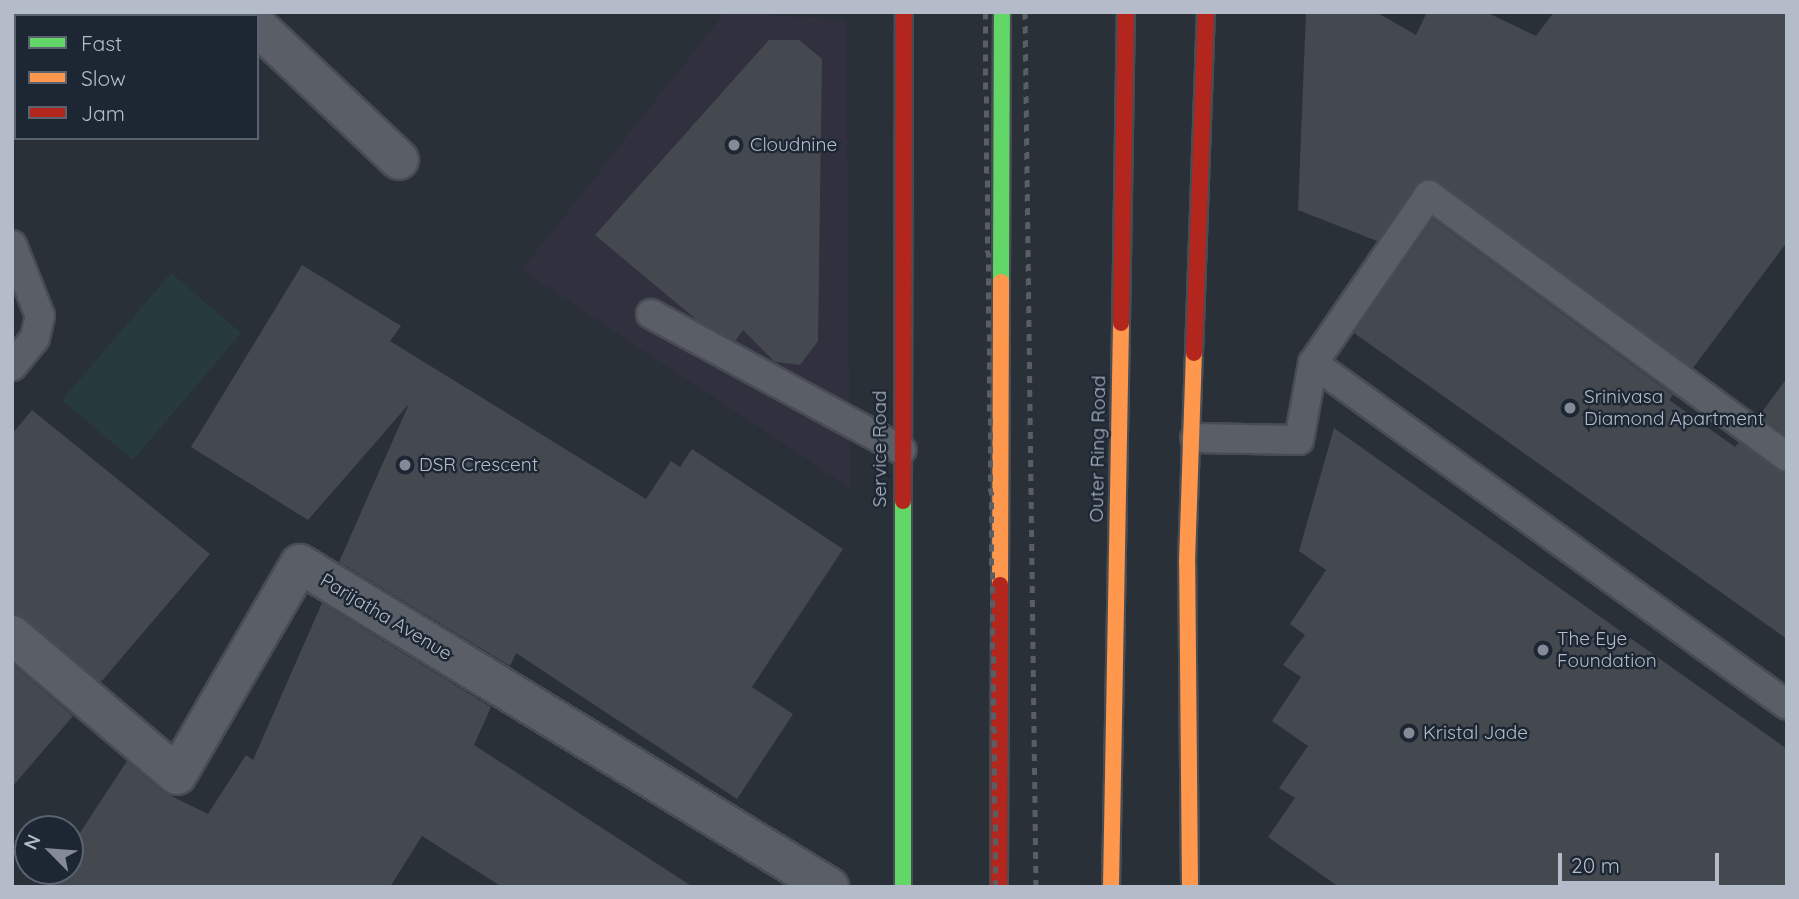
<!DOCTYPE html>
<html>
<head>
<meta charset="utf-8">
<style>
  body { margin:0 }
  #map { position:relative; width:1799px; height:899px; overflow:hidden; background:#2a3038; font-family:Quicksand,sans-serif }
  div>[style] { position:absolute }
  .medical>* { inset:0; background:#31303e }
  .green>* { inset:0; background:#273a3e }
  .building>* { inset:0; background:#444950 }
  .roads { filter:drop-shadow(2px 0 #484c53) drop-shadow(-2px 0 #484c53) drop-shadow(0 2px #484c53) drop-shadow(0 -2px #484c53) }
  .lane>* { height:28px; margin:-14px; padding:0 14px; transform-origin:14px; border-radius:14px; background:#5a5e66 }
  .street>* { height:38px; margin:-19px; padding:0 19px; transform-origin:19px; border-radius:19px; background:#5a5e66 }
  .fast>* { height:16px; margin:-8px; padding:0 8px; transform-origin:8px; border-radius:8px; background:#63d668 }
  .slow>* { height:16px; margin:-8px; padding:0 8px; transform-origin:8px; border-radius:8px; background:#ff974d }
  .jam>* { height:16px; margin:-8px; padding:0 8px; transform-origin:8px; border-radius:8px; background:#b3261e }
  .rail>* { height:5px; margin-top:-2.5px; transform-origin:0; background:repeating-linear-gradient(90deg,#595d64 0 7px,transparent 0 14px) }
  .dots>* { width:19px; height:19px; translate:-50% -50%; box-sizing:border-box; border:4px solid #1d2633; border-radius:50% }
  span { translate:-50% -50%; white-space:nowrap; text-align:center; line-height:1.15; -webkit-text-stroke:5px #1d2633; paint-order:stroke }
  .poi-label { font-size:19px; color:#b4bcc9 }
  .left { translate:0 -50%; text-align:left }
  .street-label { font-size:19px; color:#b4bcc9 }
  .frame { position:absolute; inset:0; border:14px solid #b4bcc9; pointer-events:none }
  .legend { position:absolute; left:14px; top:14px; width:245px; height:126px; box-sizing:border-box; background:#1d2633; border:2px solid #59626f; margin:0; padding:9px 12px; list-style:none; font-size:21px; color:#b4bcc9 }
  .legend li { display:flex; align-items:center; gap:14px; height:35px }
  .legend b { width:35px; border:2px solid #59626f }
  .north { position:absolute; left:14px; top:815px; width:70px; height:70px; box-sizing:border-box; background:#1d2633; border:2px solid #59626f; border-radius:50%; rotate:295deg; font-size:19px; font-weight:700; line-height:28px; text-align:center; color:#b4bcc9 }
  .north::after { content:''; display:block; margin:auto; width:24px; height:32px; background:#848b96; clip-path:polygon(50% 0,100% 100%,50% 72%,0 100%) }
  .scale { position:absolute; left:1558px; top:853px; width:161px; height:32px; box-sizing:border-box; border:4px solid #b4bcc9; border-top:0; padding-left:9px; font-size:21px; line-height:24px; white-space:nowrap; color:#b4bcc9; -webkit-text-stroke:5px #1d2633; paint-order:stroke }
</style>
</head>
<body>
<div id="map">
  <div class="medical">
    <div style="clip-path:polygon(725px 12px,846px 20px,850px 488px,522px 270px)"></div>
  </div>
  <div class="green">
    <div style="clip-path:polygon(171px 273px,241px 333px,133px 460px,62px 400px)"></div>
  </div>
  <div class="building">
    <div style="clip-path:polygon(1306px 12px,1376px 12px,1416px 35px,1427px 12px,1486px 12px,1536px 36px,1554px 12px,1787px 12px,1787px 242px,1693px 368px,1438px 181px,1416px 185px,1377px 241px,1298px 210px)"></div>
    <div style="clip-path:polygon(769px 40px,799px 40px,822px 59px,818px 341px,800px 365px,775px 362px,743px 330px,735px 341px,698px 321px,595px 235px)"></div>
    <div style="clip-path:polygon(1433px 219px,1673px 395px,1669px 400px,1735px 447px,1739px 442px,1787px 473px,1787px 639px,1354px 333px)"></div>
    <div style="clip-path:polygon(302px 265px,401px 326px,390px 341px,646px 499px,671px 461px,680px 467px,692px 449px,843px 549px,752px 687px,793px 714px,737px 799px,516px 653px,510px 666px,339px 562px,409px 404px,308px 520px,191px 447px)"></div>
    <div style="clip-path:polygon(1787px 378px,1787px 436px,1759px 416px)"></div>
    <div style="clip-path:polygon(32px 410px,210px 554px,101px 682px,12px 614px,12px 434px)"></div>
    <div style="clip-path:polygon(1334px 428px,1787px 749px,1787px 887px,1339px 887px,1268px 837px,1295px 798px,1279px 788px,1308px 746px,1272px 721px,1301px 677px,1283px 665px,1305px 635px,1290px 624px,1326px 570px,1299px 551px)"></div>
    <div style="clip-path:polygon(322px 603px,491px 707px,474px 745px,693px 887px,502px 887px,422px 836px,390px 887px,45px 887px,55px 871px,70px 871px,70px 848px,127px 761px,163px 792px,208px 814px,246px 755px,253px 760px)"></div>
    <div style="clip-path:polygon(12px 664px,73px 716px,12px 787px)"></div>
  </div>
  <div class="roads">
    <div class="lane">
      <div style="left:12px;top:245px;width:76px;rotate:68.5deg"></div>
      <div style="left:40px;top:316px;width:23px;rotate:103deg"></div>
      <div style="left:35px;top:338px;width:36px;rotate:129deg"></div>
      <div style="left:651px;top:314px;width:285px;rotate:28.5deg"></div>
      <div style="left:1195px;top:438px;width:104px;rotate:1.1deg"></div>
      <div style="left:1299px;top:440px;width:78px;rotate:-79.7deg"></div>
      <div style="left:1787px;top:457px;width:444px;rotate:-143.8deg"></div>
      <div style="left:1429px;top:195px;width:204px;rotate:124.6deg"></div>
      <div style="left:1313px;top:363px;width:584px;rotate:35.81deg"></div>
    </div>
    <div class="street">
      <div style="left:257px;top:26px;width:195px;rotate:43.3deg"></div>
      <div style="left:12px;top:635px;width:216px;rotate:40.3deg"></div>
      <div style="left:177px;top:775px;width:244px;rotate:-59.8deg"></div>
      <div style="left:300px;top:564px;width:620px;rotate:31.41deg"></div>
    </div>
    <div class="fast">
      <div style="left:1001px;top:282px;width:270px;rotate:-89.8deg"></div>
      <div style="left:903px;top:887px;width:386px;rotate:-90deg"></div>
    </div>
    <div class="slow">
      <div style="left:1000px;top:585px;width:303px;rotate:-89.8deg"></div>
      <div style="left:1111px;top:887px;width:564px;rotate:-88.98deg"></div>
      <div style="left:1190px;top:887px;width:325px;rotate:-90.5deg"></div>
      <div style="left:1187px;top:562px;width:209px;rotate:-88.1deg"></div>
    </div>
    <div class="jam">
      <div style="left:1121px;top:323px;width:311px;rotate:-89.1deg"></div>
      <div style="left:1194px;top:353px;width:341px;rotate:-88deg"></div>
      <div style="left:903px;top:501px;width:489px;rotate:-89.9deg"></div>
      <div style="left:999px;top:887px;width:302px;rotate:-89.8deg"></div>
    </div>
  </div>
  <div class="rail">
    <div style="left:985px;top:12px;width:875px;rotate:89.28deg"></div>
    <div style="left:1025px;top:12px;width:875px;rotate:89.28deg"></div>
  </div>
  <div class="dots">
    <div style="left:734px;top:145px;background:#848b96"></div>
    <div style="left:1570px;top:408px;background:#848b96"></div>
    <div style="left:405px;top:465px;background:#848b96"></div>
    <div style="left:1543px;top:650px;background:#848b96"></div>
    <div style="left:1409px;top:733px;background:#848b96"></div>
  </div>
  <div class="poi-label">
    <span class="left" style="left:750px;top:145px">Cloudnine</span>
    <span class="left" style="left:1584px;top:408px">Srinivasa<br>Diamond Apartment</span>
    <span class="left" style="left:419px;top:465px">DSR Crescent</span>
    <span class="left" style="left:1557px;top:650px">The Eye<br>Foundation</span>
    <span class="left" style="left:1423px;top:733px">Kristal Jade</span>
  </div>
  <div class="street-label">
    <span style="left:880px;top:449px;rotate:-90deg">Service Road</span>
    <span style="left:1098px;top:449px;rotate:-89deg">Outer Ring Road</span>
    <span style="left:386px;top:617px;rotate:31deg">Parijatha Avenue</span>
  </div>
  <div class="frame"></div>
  <ul class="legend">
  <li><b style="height:9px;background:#63d668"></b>Fast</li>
  <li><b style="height:9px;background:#ff974d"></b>Slow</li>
  <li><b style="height:9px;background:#b3261e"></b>Jam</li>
  </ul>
  <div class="north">N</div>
  <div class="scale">20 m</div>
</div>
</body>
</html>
